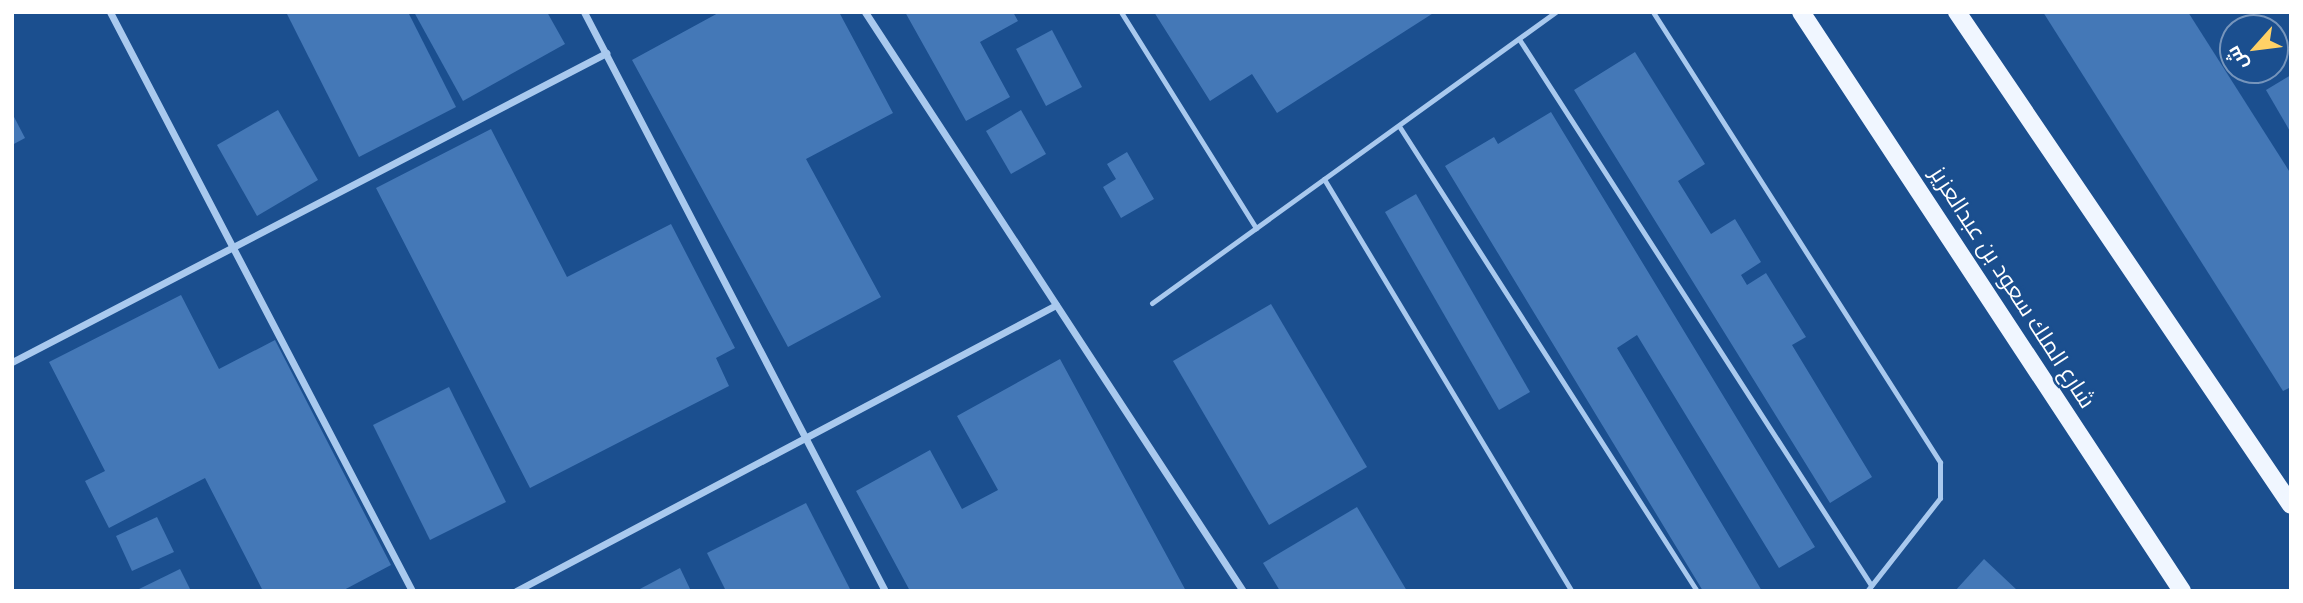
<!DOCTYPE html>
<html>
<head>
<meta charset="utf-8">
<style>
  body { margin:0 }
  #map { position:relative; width:2303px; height:603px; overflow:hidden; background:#1b4f8f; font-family:Karla,Cairo,sans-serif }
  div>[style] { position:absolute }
  .building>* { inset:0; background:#4478b7 }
  .service>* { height:5px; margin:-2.5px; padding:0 2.5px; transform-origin:2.5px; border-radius:2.5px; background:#a9c9ee }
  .minor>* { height:7px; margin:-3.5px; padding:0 3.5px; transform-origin:3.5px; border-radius:3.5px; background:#a9c9ee }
  .primary>* { height:18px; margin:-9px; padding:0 9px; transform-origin:9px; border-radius:9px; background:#f0f6ff }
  span { translate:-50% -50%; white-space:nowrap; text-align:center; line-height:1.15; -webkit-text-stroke:5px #1b4f8f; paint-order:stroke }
  .street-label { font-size:23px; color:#fff }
  .frame { position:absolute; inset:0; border:14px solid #fff; pointer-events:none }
  .north { position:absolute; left:2219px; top:14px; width:70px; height:70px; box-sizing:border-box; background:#1b4f8f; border:2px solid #7695bc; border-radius:50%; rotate:242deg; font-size:19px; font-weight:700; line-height:28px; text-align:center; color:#fff }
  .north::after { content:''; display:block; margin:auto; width:24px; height:32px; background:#ffd166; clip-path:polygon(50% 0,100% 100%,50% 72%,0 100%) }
</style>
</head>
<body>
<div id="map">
  <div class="building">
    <div style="clip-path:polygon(286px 12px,408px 12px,456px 107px,359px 157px)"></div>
    <div style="clip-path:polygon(414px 12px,547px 12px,565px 44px,463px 101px)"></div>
    <div style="clip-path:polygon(720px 12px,839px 12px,893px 113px,806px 159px,881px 297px,788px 347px,632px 60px)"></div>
    <div style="clip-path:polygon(905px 12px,1013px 12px,1018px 21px,980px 42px,1010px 97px,966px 121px)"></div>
    <div style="clip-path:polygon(1154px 12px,1435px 12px,1277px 113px,1252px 74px,1210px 101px)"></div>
    <div style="clip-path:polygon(2043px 12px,2188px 12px,2291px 174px,2291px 387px,2283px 391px)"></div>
    <div style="clip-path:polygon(1052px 30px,1082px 87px,1046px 106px,1016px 49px)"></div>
    <div style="clip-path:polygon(1635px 52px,1705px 164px,1678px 181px,1711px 234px,1735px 219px,1761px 262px,1741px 275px,1747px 285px,1766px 273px,1806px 337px,1792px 345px,1872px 477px,1830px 503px,1574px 90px)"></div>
    <div style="clip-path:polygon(2291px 75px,2291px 133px,2266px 90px)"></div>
    <div style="clip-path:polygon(278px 110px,318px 180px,257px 216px,217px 145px)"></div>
    <div style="clip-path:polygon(1021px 110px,1046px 154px,1011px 174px,986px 131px)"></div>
    <div style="clip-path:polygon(1551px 112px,1815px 547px,1779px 568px,1637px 335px,1617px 348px,1762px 591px,1703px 591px,1445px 166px,1494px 137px,1498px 144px)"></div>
    <div style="clip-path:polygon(12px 113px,25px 138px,12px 145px)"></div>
    <div style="clip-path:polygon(491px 129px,567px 277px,671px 224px,735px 348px,716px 358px,729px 386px,530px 488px,376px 188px)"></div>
    <div style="clip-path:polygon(1127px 152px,1154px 199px,1121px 218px,1103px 187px,1116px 179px,1107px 164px)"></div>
    <div style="clip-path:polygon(1416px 194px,1530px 392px,1499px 410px,1385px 212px)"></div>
    <div style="clip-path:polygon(181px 295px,219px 369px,275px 340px,391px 565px,342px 591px,263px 591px,205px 478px,109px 528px,85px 481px,105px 471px,49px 362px)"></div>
    <div style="clip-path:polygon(1271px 304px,1367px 467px,1269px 525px,1173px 361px)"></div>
    <div style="clip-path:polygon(1060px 359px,1186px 591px,910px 591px,856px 491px,930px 450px,962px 509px,998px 490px,957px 416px)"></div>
    <div style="clip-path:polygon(449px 387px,506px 502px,430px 540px,373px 425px)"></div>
    <div style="clip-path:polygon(806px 503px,851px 591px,726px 591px,707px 553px)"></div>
    <div style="clip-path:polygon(1357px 507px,1407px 591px,1280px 591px,1263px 563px)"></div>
    <div style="clip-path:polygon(157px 517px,174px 552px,132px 571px,116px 536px)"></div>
    <div style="clip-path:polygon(1984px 559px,2018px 591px,1955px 591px)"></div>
    <div style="clip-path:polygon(680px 568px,691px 591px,636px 591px)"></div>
    <div style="clip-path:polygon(180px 569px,191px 591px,135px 591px)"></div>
  </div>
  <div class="service">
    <div style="left:1121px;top:12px;width:255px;rotate:58deg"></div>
    <div style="left:1653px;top:12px;width:534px;rotate:57.47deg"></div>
    <div style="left:1940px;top:462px;width:36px;rotate:90deg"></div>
    <div style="left:1940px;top:498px;width:118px;rotate:128.1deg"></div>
    <div style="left:1519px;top:39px;width:650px;rotate:57.19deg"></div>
    <div style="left:1399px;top:126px;width:552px;rotate:57.35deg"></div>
    <div style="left:1324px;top:179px;width:481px;rotate:59deg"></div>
    <div style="left:1152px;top:303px;width:498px;rotate:-35.8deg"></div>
  </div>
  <div class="minor">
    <div style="left:110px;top:12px;width:653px;rotate:62.45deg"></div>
    <div style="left:584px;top:12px;width:653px;rotate:62.53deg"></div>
    <div style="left:865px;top:12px;width:691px;rotate:56.86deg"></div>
    <div style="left:12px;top:362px;width:670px;rotate:-27.48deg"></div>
    <div style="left:516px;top:591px;width:611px;rotate:-27.91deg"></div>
  </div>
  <div class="primary">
    <div style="left:1801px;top:12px;width:693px;rotate:56.65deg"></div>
    <div style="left:1957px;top:12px;width:595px;rotate:55.88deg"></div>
  </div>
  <div class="street-label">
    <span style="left:2012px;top:288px;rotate:57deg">شارع الملك سعود بن عبدالعزيز</span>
  </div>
  <div class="frame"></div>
  <div class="north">ش</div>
</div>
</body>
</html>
